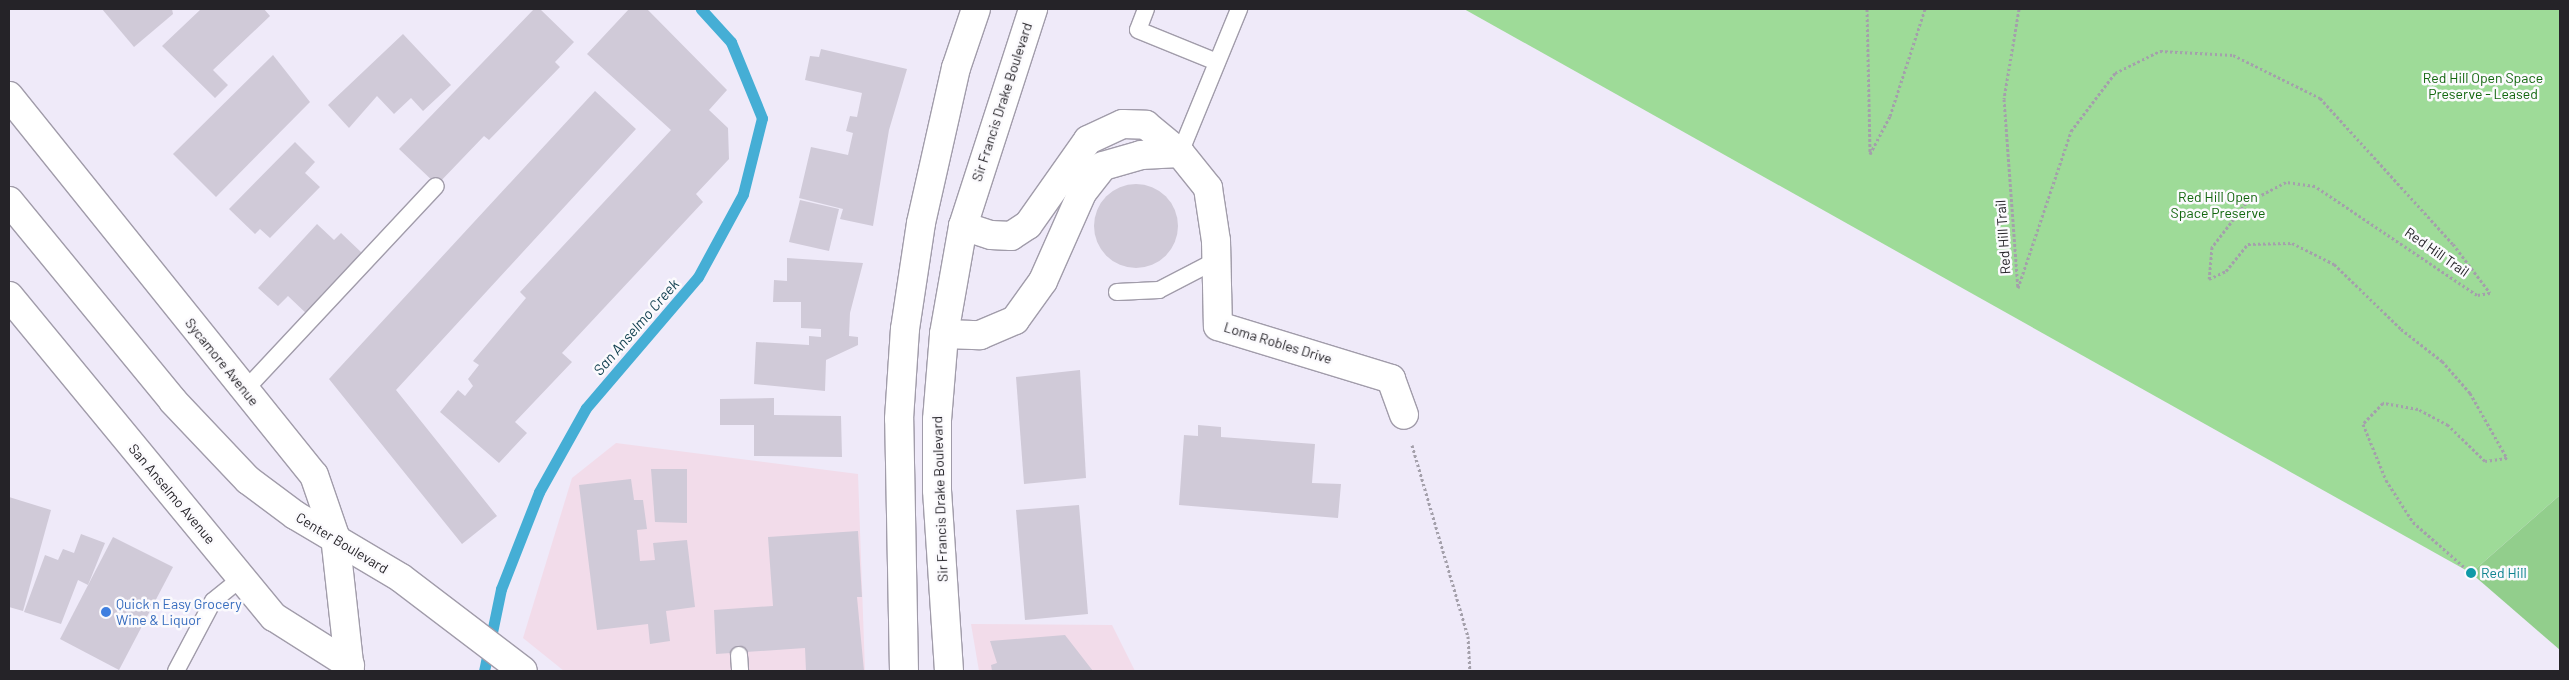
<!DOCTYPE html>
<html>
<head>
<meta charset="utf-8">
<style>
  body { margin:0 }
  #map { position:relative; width:2569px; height:680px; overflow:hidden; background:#efeaf9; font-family:Barlow,sans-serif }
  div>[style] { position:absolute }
  .commercial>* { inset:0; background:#f2dcea }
  .green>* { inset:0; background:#9edb98 }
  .forest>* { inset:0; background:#92ce8c }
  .stream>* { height:11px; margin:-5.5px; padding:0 5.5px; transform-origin:5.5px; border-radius:5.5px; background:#45aed5 }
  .building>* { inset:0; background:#d0cad8 }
  .round { border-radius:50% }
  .path>* { height:3px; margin-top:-1.5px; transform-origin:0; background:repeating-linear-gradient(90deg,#a4a0ab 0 2.5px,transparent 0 5px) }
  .roads { filter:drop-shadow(1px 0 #a19caa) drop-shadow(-1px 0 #a19caa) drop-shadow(0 1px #a19caa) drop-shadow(0 -1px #a19caa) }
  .lane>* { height:16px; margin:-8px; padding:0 8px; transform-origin:8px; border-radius:8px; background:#fff }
  .street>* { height:28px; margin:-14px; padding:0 14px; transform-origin:14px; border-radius:14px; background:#fff }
  .secondary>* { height:28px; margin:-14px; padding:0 14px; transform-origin:14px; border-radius:14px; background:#fff }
  .primary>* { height:28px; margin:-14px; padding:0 14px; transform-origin:14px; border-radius:14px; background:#fff }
  .dots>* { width:14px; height:14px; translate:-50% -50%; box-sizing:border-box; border:2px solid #fbfafd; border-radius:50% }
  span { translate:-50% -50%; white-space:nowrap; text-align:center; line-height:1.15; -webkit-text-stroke:5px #fbfafd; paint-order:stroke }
  .park-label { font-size:14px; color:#12660e }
  .street-label { font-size:14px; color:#252328 }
  .culture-label { font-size:14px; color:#0d838f }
  .left { translate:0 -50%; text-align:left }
  .shop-label { font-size:14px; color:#366cbe }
  .water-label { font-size:15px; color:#0e3d4d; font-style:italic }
  .frame { position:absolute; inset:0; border:10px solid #252328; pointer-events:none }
</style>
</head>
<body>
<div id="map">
  <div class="commercial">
    <div style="clip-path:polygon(616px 443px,858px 474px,865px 671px,564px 671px,523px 638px,572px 478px)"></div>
    <div style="clip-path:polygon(971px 624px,1112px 625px,1135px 671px,979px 671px)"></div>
  </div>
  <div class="green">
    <div style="clip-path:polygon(1464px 9px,2560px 9px,2560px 495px,2471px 573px)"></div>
  </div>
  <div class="forest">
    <div style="clip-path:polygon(2560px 495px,2560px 650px,2471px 573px)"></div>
  </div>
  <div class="stream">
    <div style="left:484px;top:671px;width:84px;rotate:-78.3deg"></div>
    <div style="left:501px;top:589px;width:104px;rotate:-68.6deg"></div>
    <div style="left:539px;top:492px;width:96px;rotate:-60.8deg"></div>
    <div style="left:586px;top:408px;width:172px;rotate:-49.5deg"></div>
    <div style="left:698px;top:277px;width:94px;rotate:-61.5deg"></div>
    <div style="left:743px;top:194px;width:78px;rotate:-76deg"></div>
    <div style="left:762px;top:118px;width:82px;rotate:-112.2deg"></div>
    <div style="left:731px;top:42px;width:45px;rotate:-132.3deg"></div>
  </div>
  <div class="building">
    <div style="clip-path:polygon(102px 9px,172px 9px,173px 14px,134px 47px)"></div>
    <div style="clip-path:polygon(201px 9px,264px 9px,270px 16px,213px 70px,228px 85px,215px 98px,162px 46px)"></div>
    <div style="clip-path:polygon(534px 9px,540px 9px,574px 42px,555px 62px,560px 67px,489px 140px,484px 136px,437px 185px,399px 149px)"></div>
    <div style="clip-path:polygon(629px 9px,647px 9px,727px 90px,709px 110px,728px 128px,729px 159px,696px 194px,703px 202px,562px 353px,572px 362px,515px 422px,527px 433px,499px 463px,440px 412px,458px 390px,465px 396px,473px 386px,468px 379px,479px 365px,473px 361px,526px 298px,520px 292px,671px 130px,587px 54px)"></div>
    <div style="clip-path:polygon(403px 34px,451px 85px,423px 111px,411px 98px,394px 114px,377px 96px,349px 128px,328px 105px)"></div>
    <div style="clip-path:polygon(821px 49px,907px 69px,889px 130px,873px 226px,840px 219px,843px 209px,799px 198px,811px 147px,848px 155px,853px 133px,846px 131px,850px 116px,857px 117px,862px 93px,805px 80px,810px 56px,819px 57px)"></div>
    <div style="clip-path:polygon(273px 55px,310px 102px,216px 197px,173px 154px)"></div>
    <div style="clip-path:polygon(595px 91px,636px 129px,396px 390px,497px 516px,462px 544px,329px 379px)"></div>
    <div style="clip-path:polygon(295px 142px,315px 162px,305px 173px,320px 187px,270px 238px,260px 229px,255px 234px,229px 209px)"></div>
    <div class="round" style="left:1094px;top:184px;width:84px;height:84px"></div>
    <div style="clip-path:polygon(800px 200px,839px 209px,829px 251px,789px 242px)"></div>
    <div style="clip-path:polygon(317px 224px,334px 240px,341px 233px,362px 253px,321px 295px,325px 299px,309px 316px,288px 296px,278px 306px,258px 288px)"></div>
    <div style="clip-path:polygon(787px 258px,863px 263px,850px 313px,849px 336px,858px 337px,858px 345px,826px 360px,825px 391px,754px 384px,756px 342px,809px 345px,809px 336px,821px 337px,821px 329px,801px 328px,801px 302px,773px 302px,774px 280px,787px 281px)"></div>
    <div style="clip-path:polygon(1080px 370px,1086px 478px,1024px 484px,1016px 377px)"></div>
    <div style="clip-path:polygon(774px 398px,774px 415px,841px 416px,842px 457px,754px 456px,754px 425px,720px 425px,720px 399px)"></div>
    <div style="clip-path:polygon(1198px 425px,1221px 427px,1221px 437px,1315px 444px,1312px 483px,1341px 484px,1338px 518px,1179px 505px,1184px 435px,1198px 436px)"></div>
    <div style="clip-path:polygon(651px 469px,687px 469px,687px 523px,655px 522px)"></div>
    <div style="clip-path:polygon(631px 479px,634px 500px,643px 500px,647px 529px,637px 530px,640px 561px,655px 560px,653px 543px,687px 540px,695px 607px,666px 611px,670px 641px,650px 644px,648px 624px,597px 630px,579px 485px)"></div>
    <div style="clip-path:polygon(9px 497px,51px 510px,23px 611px,9px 607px)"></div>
    <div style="clip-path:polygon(1079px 505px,1088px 614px,1025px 620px,1016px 510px)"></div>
    <div style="clip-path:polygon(858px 531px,862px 597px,857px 597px,864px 671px,806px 671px,805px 648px,716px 654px,714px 610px,773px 606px,768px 537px)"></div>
    <div style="clip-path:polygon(81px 534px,105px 543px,88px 585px,78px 580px,61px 624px,24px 612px,45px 555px,58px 560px,63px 549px,74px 553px)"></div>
    <div style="clip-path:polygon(113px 537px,173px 567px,119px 670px,60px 639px)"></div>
    <div style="clip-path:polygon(1065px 635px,1093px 671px,992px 671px,991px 665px,997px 663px,990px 641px)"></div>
  </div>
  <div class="path">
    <div style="left:1867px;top:9px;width:145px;rotate:88.8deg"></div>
    <div style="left:1870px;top:154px;width:43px;rotate:-62.2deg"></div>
    <div style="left:1890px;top:116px;width:113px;rotate:-71.9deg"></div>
    <div style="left:2019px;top:9px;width:91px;rotate:99.5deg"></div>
    <div style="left:2004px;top:99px;width:190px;rotate:85.8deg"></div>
    <div style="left:2018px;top:288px;width:166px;rotate:-71.3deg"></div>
    <div style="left:2071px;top:131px;width:73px;rotate:-52.8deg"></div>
    <div style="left:2115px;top:73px;width:50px;rotate:-26.1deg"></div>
    <div style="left:2160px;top:51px;width:73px;rotate:3.1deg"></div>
    <div style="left:2233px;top:55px;width:97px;rotate:26.3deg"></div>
    <div style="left:2320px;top:98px;width:197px;rotate:47.7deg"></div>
    <div style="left:2453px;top:244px;width:61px;rotate:52.9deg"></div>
    <div style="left:2490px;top:293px;width:13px;rotate:171deg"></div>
    <div style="left:2477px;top:295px;width:195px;rotate:-146.1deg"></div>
    <div style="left:2315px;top:186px;width:29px;rotate:-172deg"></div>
    <div style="left:2286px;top:182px;width:45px;rotate:152.3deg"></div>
    <div style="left:2246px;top:203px;width:56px;rotate:127.7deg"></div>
    <div style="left:2212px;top:247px;width:32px;rotate:95deg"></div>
    <div style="left:2209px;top:279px;width:19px;rotate:-25deg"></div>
    <div style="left:2226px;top:271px;width:35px;rotate:-51deg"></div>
    <div style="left:2248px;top:244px;width:44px;rotate:-1.3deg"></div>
    <div style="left:2292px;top:243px;width:47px;rotate:26.6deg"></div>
    <div style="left:2334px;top:264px;width:93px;rotate:44.1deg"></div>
    <div style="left:2401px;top:329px;width:52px;rotate:38deg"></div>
    <div style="left:2442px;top:361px;width:43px;rotate:48.8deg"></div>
    <div style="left:2470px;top:393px;width:75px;rotate:60.4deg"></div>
    <div style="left:2507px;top:458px;width:22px;rotate:172deg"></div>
    <div style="left:2485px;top:461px;width:52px;rotate:-135.8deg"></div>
    <div style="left:2448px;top:425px;width:34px;rotate:-152deg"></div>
    <div style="left:2418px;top:409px;width:36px;rotate:-170deg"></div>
    <div style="left:2383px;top:403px;width:29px;rotate:134deg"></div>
    <div style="left:2363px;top:424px;width:61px;rotate:67.7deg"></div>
    <div style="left:2386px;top:480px;width:50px;rotate:57.3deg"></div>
    <div style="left:2413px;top:522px;width:77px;rotate:41.3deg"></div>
    <div style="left:1412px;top:445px;width:199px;rotate:73.7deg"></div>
    <div style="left:1468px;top:636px;width:35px;rotate:87deg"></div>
  </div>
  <div class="roads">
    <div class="lane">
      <div style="left:1146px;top:9px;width:22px;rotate:111deg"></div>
      <div style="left:1138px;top:30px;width:85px;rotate:22.1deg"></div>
      <div style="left:1180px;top:153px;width:156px;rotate:-67.7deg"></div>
      <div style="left:1117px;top:292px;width:42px;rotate:-2.7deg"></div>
      <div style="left:1159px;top:290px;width:63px;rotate:-27.4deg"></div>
      <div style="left:245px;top:390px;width:279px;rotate:-46.9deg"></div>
      <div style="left:739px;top:655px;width:16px;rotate:86deg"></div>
      <div style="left:176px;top:671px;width:79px;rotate:-62.1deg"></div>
      <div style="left:213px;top:601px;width:36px;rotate:-39deg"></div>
    </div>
    <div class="street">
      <div style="left:9px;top:96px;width:486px;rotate:51.2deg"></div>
      <div style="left:314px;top:475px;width:65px;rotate:71deg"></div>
      <div style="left:963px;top:226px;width:29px;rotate:18deg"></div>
      <div style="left:991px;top:235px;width:20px;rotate:3deg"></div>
      <div style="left:1011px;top:236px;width:20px;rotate:-33deg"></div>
      <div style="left:1028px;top:225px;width:104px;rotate:-54.8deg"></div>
      <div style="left:1088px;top:140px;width:38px;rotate:-25deg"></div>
      <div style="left:1123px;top:124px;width:23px;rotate:2deg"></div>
      <div style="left:1146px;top:125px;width:44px;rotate:39.5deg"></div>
      <div style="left:1180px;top:153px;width:45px;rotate:51.3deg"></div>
      <div style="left:1208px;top:188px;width:54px;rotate:81.4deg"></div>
      <div style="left:1216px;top:241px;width:85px;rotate:88.7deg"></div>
      <div style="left:1218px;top:326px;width:181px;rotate:17deg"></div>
      <div style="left:1391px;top:379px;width:38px;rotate:70deg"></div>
      <div style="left:9px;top:296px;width:416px;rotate:50.5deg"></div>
      <div style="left:274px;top:617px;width:90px;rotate:32.3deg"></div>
      <div style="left:944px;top:334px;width:36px;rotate:2deg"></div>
      <div style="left:980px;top:335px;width:38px;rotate:-23deg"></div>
      <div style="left:1015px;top:320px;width:48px;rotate:-54.3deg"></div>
      <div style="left:1043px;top:281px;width:96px;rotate:-66.1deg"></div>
      <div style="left:1082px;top:193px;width:34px;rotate:-52deg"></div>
      <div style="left:1103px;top:166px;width:40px;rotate:-16deg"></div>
      <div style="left:1141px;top:155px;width:39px;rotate:-3deg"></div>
    </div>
    <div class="secondary">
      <div style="left:9px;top:201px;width:259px;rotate:50.6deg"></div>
      <div style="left:173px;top:401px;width:109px;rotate:46.5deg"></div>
      <div style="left:248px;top:480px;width:59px;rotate:36.7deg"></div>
      <div style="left:295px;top:515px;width:123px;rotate:30.7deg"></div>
      <div style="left:401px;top:578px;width:153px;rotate:37.3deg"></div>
      <div style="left:335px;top:536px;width:136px;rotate:83.7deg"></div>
    </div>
    <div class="primary">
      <div style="left:904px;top:671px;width:252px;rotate:-91.1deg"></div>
      <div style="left:899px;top:419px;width:90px;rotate:-86.2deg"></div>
      <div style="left:905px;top:329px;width:107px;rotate:-81.4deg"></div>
      <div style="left:921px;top:223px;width:159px;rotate:-77.3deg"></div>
      <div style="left:956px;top:68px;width:62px;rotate:-71.3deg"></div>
      <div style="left:949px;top:671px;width:181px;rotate:-93.8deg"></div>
      <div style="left:937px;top:490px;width:70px;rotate:-90deg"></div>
      <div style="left:937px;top:420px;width:86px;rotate:-85.3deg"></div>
      <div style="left:944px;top:334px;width:110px;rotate:-80deg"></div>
      <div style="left:963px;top:226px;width:228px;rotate:-72.1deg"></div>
    </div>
  </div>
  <div class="dots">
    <div style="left:2471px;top:573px;background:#0f9aa8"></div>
    <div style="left:106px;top:612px;background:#3f7fe0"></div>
  </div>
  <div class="park-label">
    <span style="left:2483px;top:86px">Red Hill Open Space<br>Preserve - Leased</span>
    <span style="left:2218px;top:205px">Red Hill Open<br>Space Preserve</span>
  </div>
  <div class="street-label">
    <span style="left:1002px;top:102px;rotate:-72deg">Sir Francis Drake Boulevard</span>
    <span style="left:2003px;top:237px;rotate:-94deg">Red Hill Trail</span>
    <span style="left:2437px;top:252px;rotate:35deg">Red Hill Trail</span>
    <span style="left:1278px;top:343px;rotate:17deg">Loma Robles Drive</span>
    <span style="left:222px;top:362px;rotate:51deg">Sycamore Avenue</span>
    <span style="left:172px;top:494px;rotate:50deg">San Anselmo Avenue</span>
    <span style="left:940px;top:499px;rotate:-92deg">Sir Francis Drake Boulevard</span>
    <span style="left:342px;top:543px;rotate:31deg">Center Boulevard</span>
  </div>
  <div class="culture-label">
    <span class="left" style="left:2481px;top:573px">Red Hill</span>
  </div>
  <div class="shop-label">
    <span class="left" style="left:116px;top:612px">Quick n Easy Grocery<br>Wine &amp; Liquor</span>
  </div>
  <div class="water-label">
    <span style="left:636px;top:327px;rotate:-49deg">San Anselmo Creek</span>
  </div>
  <div class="frame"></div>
</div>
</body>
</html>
